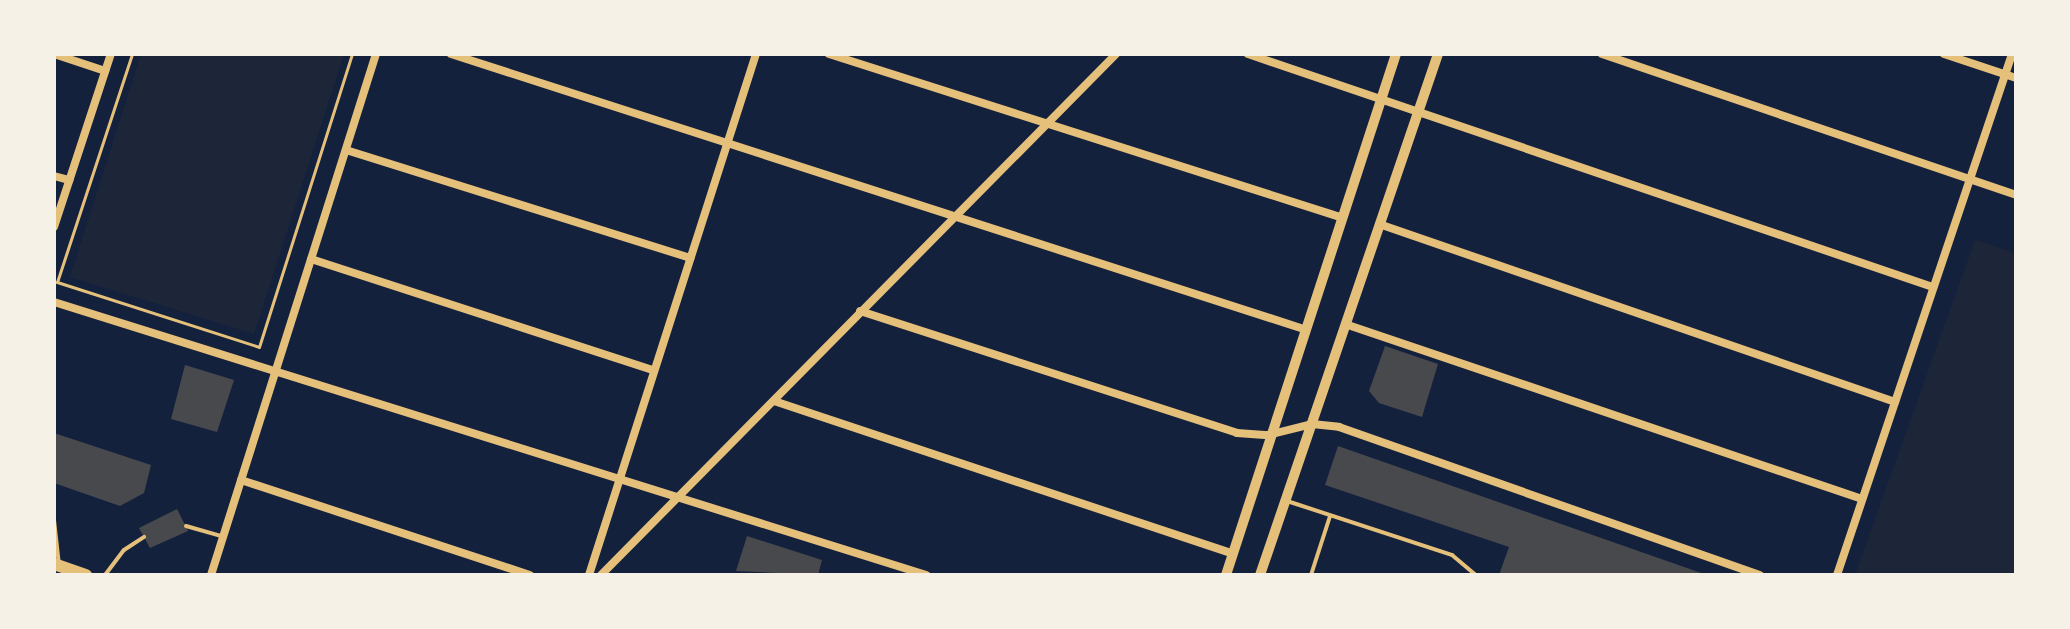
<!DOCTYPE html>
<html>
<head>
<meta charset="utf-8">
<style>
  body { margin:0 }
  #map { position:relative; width:2070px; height:629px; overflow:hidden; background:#14213d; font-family:"Roboto Condensed",sans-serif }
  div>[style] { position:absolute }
  .green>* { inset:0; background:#1d2539 }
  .building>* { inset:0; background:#48494c }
  .path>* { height:3px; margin:-1.5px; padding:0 1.5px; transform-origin:1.5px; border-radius:1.5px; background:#e5c07b }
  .service>* { height:4px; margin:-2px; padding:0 2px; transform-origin:2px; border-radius:2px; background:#e5c07b }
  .minor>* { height:8px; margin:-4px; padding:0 4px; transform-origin:4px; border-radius:4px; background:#e5c07b }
  .tertiary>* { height:10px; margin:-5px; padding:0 5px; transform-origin:5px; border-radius:5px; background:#e5c07b }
  .primary>* { height:12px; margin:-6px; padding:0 6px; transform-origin:6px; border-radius:6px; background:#e5c07b }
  span { translate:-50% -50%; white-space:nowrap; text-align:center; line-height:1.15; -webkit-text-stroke:7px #f6f1e7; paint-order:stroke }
  .frame { position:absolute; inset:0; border:56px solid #f6f1e7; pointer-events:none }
</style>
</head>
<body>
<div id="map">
  <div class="green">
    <div style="clip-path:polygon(141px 54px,344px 54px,254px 334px,70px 277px)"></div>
    <div style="clip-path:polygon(1975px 240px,2016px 253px,2016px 575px,1855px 575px)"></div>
  </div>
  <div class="building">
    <div style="clip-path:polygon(1385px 346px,1438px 364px,1422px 417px,1379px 403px,1369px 391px)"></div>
    <div style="clip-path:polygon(185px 365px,234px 380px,217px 432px,171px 419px)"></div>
    <div style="clip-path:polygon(54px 433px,151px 465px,144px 493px,120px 506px,54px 483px)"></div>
    <div style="clip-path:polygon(1338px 446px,1707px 575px,1499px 575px,1509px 547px,1325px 485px)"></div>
    <div style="clip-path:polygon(177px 509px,188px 531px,150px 548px,139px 528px)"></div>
    <div style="clip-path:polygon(747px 536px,822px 560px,818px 575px,736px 571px)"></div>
  </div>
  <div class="path">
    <div style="left:132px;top:54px;width:240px;rotate:108.2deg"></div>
    <div style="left:57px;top:282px;width:212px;rotate:17.8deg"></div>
    <div style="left:259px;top:347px;width:307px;rotate:-72.4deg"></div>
  </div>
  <div class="service">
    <div style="left:1287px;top:501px;width:174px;rotate:18.1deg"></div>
    <div style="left:1452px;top:555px;width:31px;rotate:40deg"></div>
    <div style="left:54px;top:520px;width:45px;rotate:83.7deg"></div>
    <div style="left:186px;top:526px;width:37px;rotate:16deg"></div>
    <div style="left:105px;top:575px;width:31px;rotate:-53deg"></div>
    <div style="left:124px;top:550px;width:24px;rotate:-33deg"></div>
    <div style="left:1311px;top:575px;width:62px;rotate:-72.1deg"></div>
  </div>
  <div class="minor">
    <div style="left:54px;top:54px;width:54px;rotate:18.4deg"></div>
    <div style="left:451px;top:54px;width:896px;rotate:17.87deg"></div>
    <div style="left:829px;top:54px;width:536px;rotate:17.69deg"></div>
    <div style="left:1248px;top:54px;width:724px;rotate:18.79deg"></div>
    <div style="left:1602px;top:54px;width:437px;rotate:18.8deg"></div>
    <div style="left:1944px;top:54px;width:76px;rotate:18.4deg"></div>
    <div style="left:346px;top:150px;width:361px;rotate:17.4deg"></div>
    <div style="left:54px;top:176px;width:16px;rotate:15deg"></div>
    <div style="left:1379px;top:224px;width:546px;rotate:19.03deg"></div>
    <div style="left:54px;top:227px;width:182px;rotate:-71.8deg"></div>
    <div style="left:311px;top:259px;width:360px;rotate:18deg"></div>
    <div style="left:54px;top:302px;width:914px;rotate:17.38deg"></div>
    <div style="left:860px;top:311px;width:396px;rotate:17.9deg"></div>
    <div style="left:1237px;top:433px;width:31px;rotate:4deg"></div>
    <div style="left:1268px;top:435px;width:45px;rotate:-14deg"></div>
    <div style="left:1312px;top:424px;width:27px;rotate:6deg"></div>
    <div style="left:1339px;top:427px;width:446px;rotate:19.4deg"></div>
    <div style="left:1345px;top:324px;width:546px;rotate:18.7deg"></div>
    <div style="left:774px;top:401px;width:482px;rotate:18.4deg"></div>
    <div style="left:241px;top:480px;width:304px;rotate:18.2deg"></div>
    <div style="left:211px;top:575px;width:547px;rotate:-72.43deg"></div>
    <div style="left:589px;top:575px;width:547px;rotate:-72.23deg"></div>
    <div style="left:601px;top:575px;width:733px;rotate:-45.33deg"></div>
    <div style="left:1837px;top:575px;width:550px;rotate:-71.43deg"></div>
  </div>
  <div class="tertiary">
    <div style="left:1226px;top:575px;width:548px;rotate:-71.93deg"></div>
    <div style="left:1260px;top:575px;width:551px;rotate:-71.14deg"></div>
  </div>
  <div class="primary">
    <div style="left:54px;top:564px;width:34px;rotate:19deg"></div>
  </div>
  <div class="frame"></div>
</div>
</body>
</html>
